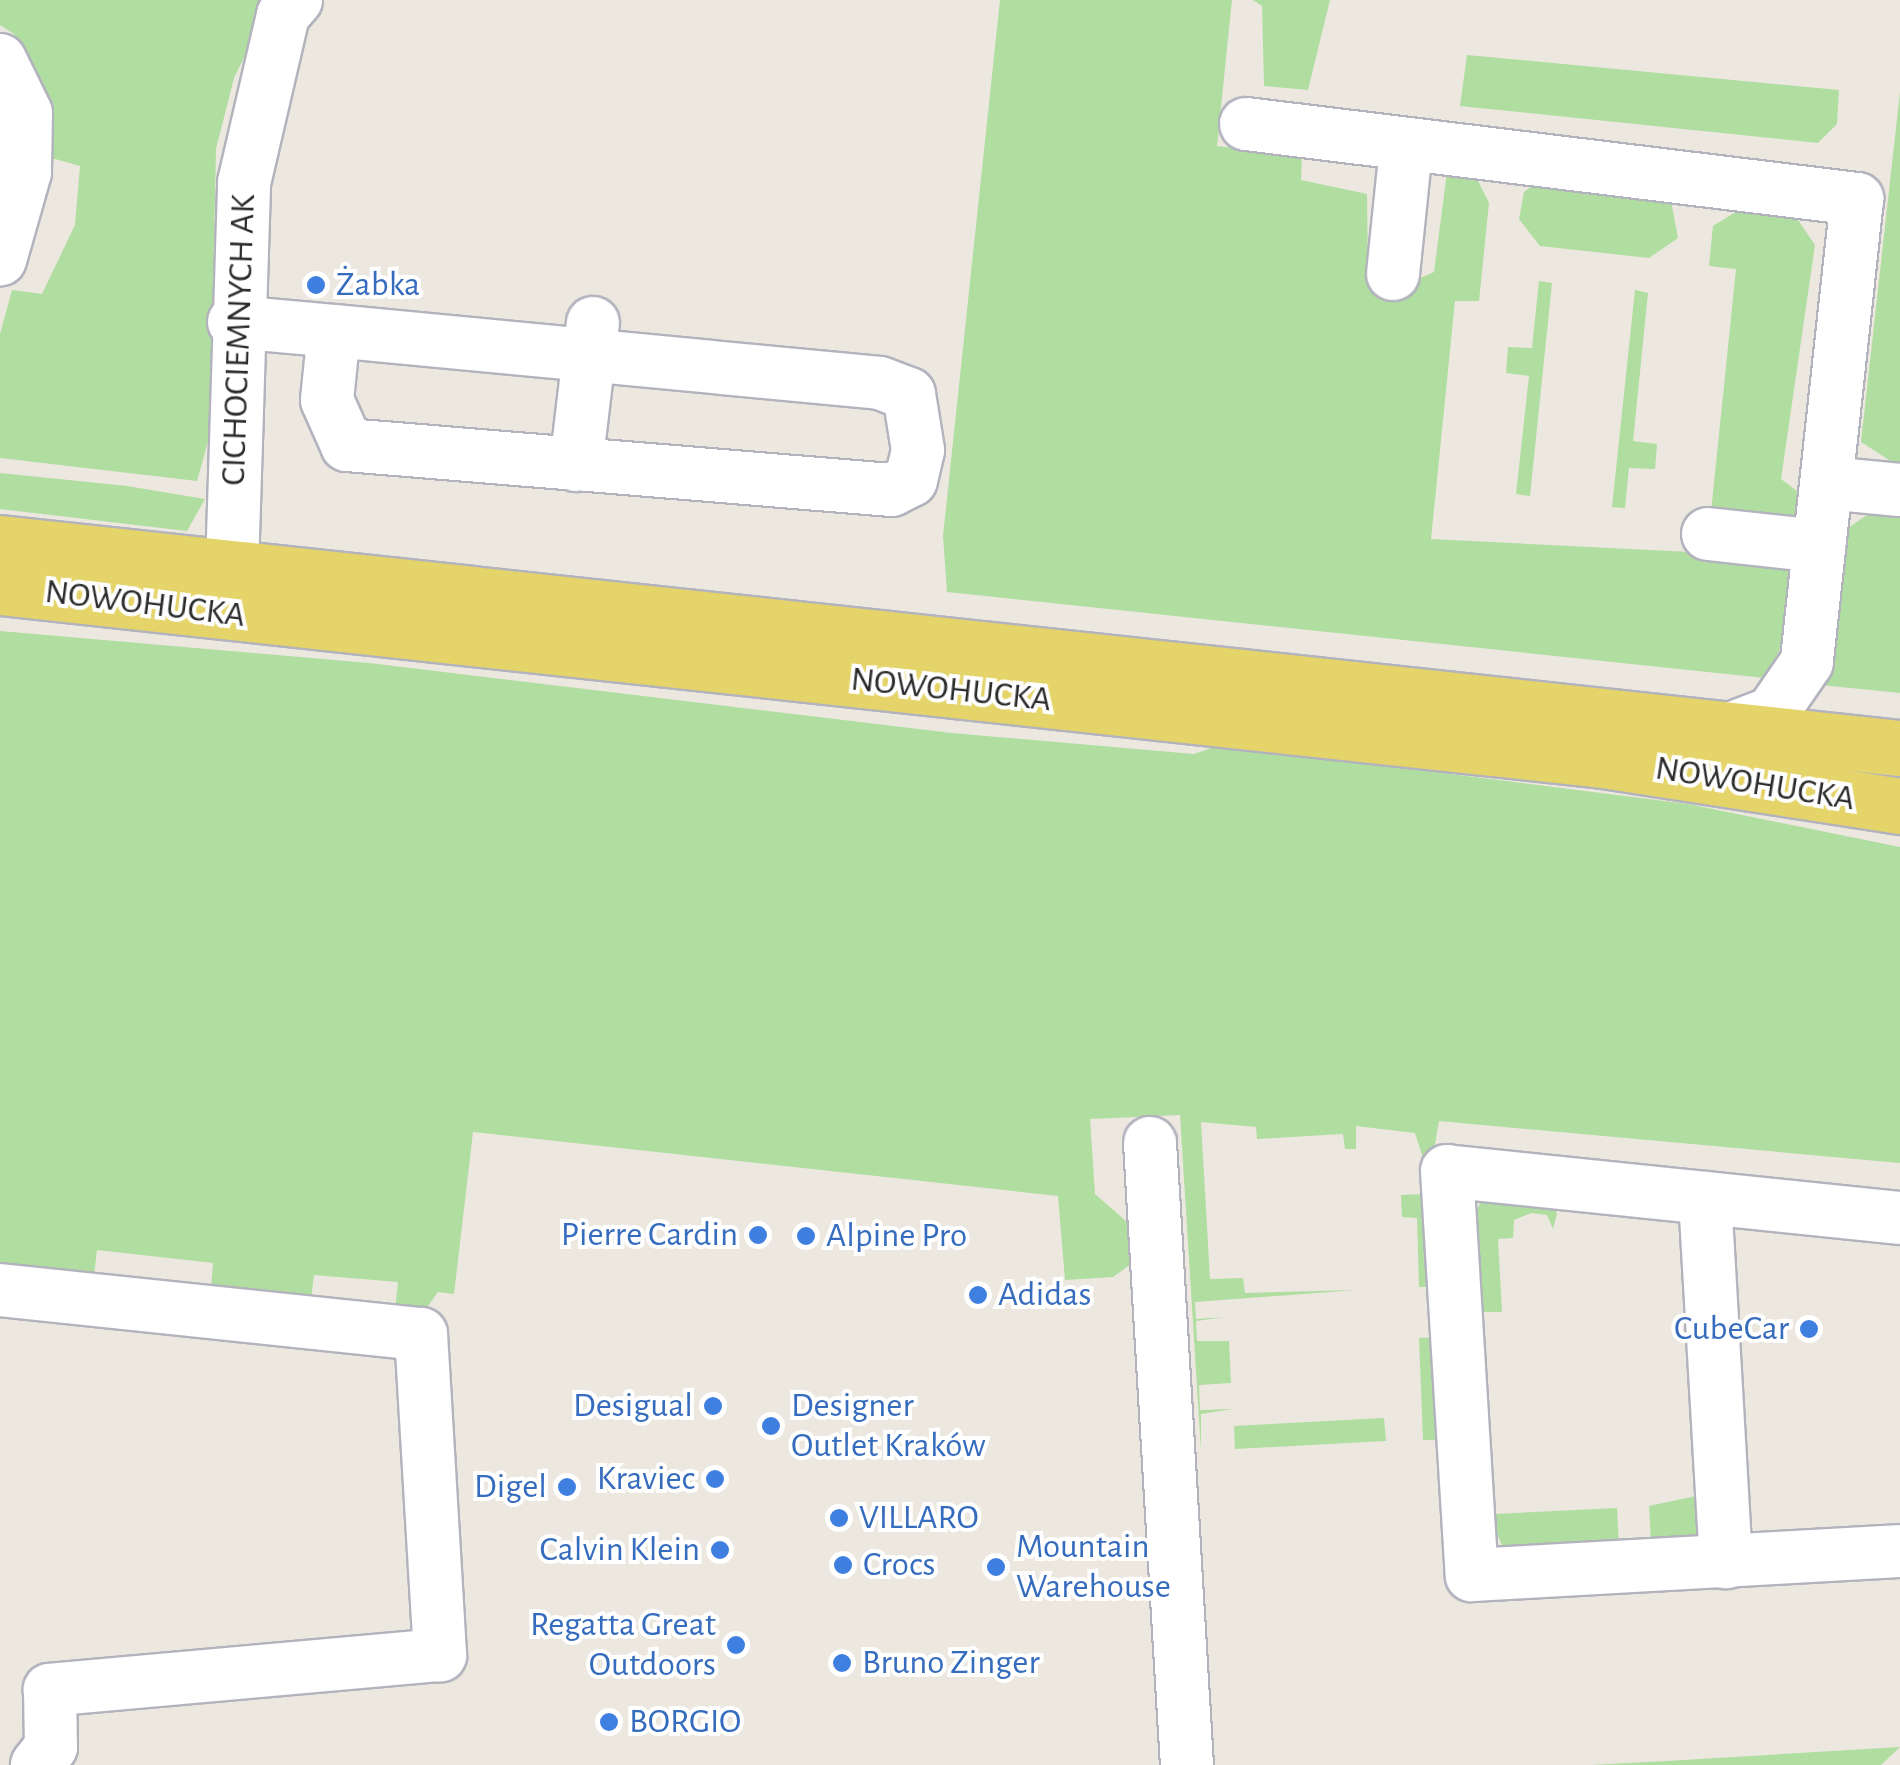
<!DOCTYPE html>
<html>
<head>
<meta charset="utf-8">
<style>
  body { margin:0 }
  #map { position:relative; width:1900px; height:1765px; overflow:hidden; background:#ece7df; font-family:"Alegreya Sans",sans-serif }
  div>[style] { position:absolute }
  .green>* { inset:0; background:#afdea0 }
  .roads { filter:drop-shadow(2px 0 #b2b3bd) drop-shadow(-2px 0 #b2b3bd) drop-shadow(0 2px #b2b3bd) drop-shadow(0 -2px #b2b3bd) }
  .minor>* { height:52px; margin:-26px; padding:0 26px; transform-origin:26px; border-radius:26px; background:#fff }
  .major>* { height:55px; margin:-27.5px; padding:0 27.5px; transform-origin:27.5px; border-radius:27.5px; background:#e5d46a }
  .dots>* { width:28px; height:28px; translate:-50% -50%; box-sizing:border-box; border:5px solid #fff; border-radius:50% }
  span { translate:-50% -50%; white-space:nowrap; text-align:center; line-height:1.15; -webkit-text-stroke:8px #fff; paint-order:stroke }
  .shop-label { font-size:35px; color:#366cbe }
  .left { translate:0 -50%; text-align:left }
  .right { translate:-100% -50%; text-align:right }
  .street-label { font-size:35px; color:#2b2b2b }
</style>
</head>
<body>
<div id="map">
  <div class="green">
    <div style="clip-path:polygon(0 0,272px 0,234px 78px,216px 149px,210px 434px,197px 481px,0 458px,0 334px,12px 290px,42px 294px,75px 225px,80px 166px,41px 155px,31px 73px,14px 34px,0 25px)"></div>
    <div style="clip-path:polygon(1000px 0,1232px 0,1217px 146px,1302px 156px,1301px 180px,1367px 194px,1368px 276px,1411px 282px,1434px 272px,1447px 172px,1477px 179px,1489px 203px,1479px 301px,1455px 301px,1431px 539px,1790px 557px,1782px 645px,1765px 678px,947px 592px,943px 536px)"></div>
    <div style="clip-path:polygon(1253px 0,1330px 0,1308px 90px,1264px 86px,1262px 6px)"></div>
    <div style="clip-path:polygon(1467px 55px,1839px 90px,1837px 124px,1818px 143px,1460px 106px)"></div>
    <div style="clip-path:polygon(1900px 92px,1900px 467px,1861px 442px)"></div>
    <div style="clip-path:polygon(1537px 182px,1671px 201px,1678px 238px,1649px 258px,1540px 246px,1519px 219px,1524px 192px)"></div>
    <div style="clip-path:polygon(1739px 210px,1798px 220px,1815px 245px,1781px 479px,1797px 491px,1795px 522px,1710px 522px,1736px 269px,1709px 266px,1713px 226px)"></div>
    <div style="clip-path:polygon(1539px 281px,1552px 283px,1530px 496px,1516px 494px,1529px 376px,1506px 373px,1508px 347px,1532px 348px)"></div>
    <div style="clip-path:polygon(1635px 290px,1648px 293px,1633px 441px,1657px 444px,1655px 469px,1629px 468px,1625px 508px,1612px 507px)"></div>
    <div style="clip-path:polygon(0 473px,127px 486px,205px 499px,187px 531px,0 509px)"></div>
    <div style="clip-path:polygon(1900px 506px,1900px 693px,1821px 685px,1847px 529px,1878px 507px)"></div>
    <div style="clip-path:polygon(0 631px,369px 663px,952px 733px,1194px 754px,1220px 745px,1688px 804px,1900px 847px,1900px 1163px,1439px 1121px,1434px 1150px,1423px 1158px,1415px 1133px,1356px 1126px,1356px 1149px,1345px 1149px,1343px 1134px,1257px 1139px,1256px 1127px,1201px 1122px,1210px 1279px,1243px 1278px,1245px 1293px,1356px 1290px,1195px 1302px,1196px 1319px,1225px 1317px,1196px 1321px,1197px 1341px,1229px 1341px,1231px 1383px,1199px 1385px,1200px 1410px,1233px 1409px,1201px 1414px,1201px 1451px,1180px 1115px,1090px 1119px,1095px 1194px,1135px 1229px,1134px 1262px,1113px 1277px,1065px 1280px,1058px 1196px,473px 1132px,454px 1294px,438px 1292px,425px 1310px,395px 1310px,398px 1282px,314px 1275px,311px 1300px,211px 1288px,213px 1263px,97px 1250px,94px 1275px,0 1269px)"></div>
    <div style="clip-path:polygon(1425px 1194px,1429px 1287px,1419px 1287px,1417px 1218px,1402px 1217px,1401px 1195px)"></div>
    <div style="clip-path:polygon(1484px 1195px,1554px 1205px,1557px 1214px,1553px 1229px,1547px 1215px,1531px 1213px,1514px 1220px,1513px 1238px,1498px 1239px,1502px 1312px,1483px 1312px,1476px 1212px)"></div>
    <div style="clip-path:polygon(1438px 1337px,1449px 1564px,1445px 1566px,1438px 1440px,1423px 1440px,1419px 1338px)"></div>
    <div style="clip-path:polygon(1384px 1418px,1386px 1441px,1235px 1449px,1234px 1426px)"></div>
    <div style="clip-path:polygon(1701px 1495px,1703px 1538px,1651px 1543px,1649px 1506px)"></div>
    <div style="clip-path:polygon(1617px 1508px,1619px 1545px,1503px 1548px,1496px 1531px,1495px 1514px)"></div>
    <div style="clip-path:polygon(1900px 1747px,1881px 1765px,1591px 1765px,1667px 1761px)"></div>
  </div>
  <div class="roads">
    <div class="minor">
      <div style="left:0;top:60px;width:59px;rotate:63.9deg"></div>
      <div style="left:26px;top:113px;width:59px;rotate:91deg"></div>
      <div style="left:25px;top:172px;width:91px;rotate:105.9deg"></div>
      <div style="left:1246px;top:124px;width:616px;rotate:7deg"></div>
      <div style="left:1857px;top:199px;width:466px;rotate:96.2deg"></div>
      <div style="left:1807px;top:662px;width:62px;rotate:124.5deg"></div>
      <div style="left:1772px;top:713px;width:45px;rotate:159.1deg"></div>
      <div style="left:1393px;top:274px;width:127px;rotate:-84.1deg"></div>
      <div style="left:234px;top:322px;width:100px;rotate:5.1deg"></div>
      <div style="left:334px;top:331px;width:548px;rotate:5.44deg"></div>
      <div style="left:880px;top:383px;width:31px;rotate:21deg"></div>
      <div style="left:909px;top:394px;width:57px;rotate:80.9deg"></div>
      <div style="left:918px;top:450px;width:31px;rotate:103deg"></div>
      <div style="left:911px;top:480px;width:22px;rotate:153deg"></div>
      <div style="left:891px;top:490px;width:546px;rotate:-175.27deg"></div>
      <div style="left:347px;top:445px;width:49px;rotate:-114deg"></div>
      <div style="left:327px;top:400px;width:69px;rotate:-84.2deg"></div>
      <div style="left:576px;top:465px;width:143px;rotate:-83.2deg"></div>
      <div style="left:1827px;top:483px;width:73px;rotate:5.5deg"></div>
      <div style="left:1708px;top:534px;width:112px;rotate:6.2deg"></div>
      <div style="left:232px;top:569px;width:386px;rotate:-88.2deg"></div>
      <div style="left:244px;top:183px;width:172px;rotate:-76.9deg"></div>
      <div style="left:283px;top:15px;width:20px;rotate:-49deg"></div>
      <div style="left:1150px;top:1143px;width:623px;rotate:86.6deg"></div>
      <div style="left:1705px;top:1198px;width:365px;rotate:86.7deg"></div>
      <div style="left:1900px;top:1218px;width:455px;rotate:-174.1deg"></div>
      <div style="left:1447px;top:1171px;width:405px;rotate:86.5deg"></div>
      <div style="left:1472px;top:1575px;width:429px;rotate:-3.2deg"></div>
      <div style="left:0;top:1290px;width:423px;rotate:6deg"></div>
      <div style="left:421px;top:1334px;width:322px;rotate:86.6deg"></div>
      <div style="left:440px;top:1655px;width:392px;rotate:174.9deg"></div>
      <div style="left:50px;top:1690px;width:57px;rotate:89deg"></div>
      <div style="left:51px;top:1747px;width:23px;rotate:128deg"></div>
    </div>
    <div class="major">
      <div style="left:0;top:543px;width:1911px;rotate:6.16deg"></div>
      <div style="left:0;top:587px;width:1612px;rotate:6.16deg"></div>
      <div style="left:1603px;top:760px;width:301px;rotate:8.8deg"></div>
    </div>
  </div>
  <div class="dots">
    <div style="left:316px;top:285px;background:#3f7fe0"></div>
    <div style="left:758px;top:1235px;background:#3f7fe0"></div>
    <div style="left:806px;top:1236px;background:#3f7fe0"></div>
    <div style="left:978px;top:1295px;background:#3f7fe0"></div>
    <div style="left:1809px;top:1329px;background:#3f7fe0"></div>
    <div style="left:713px;top:1406px;background:#3f7fe0"></div>
    <div style="left:771px;top:1426px;background:#3f7fe0"></div>
    <div style="left:715px;top:1479px;background:#3f7fe0"></div>
    <div style="left:567px;top:1487px;background:#3f7fe0"></div>
    <div style="left:839px;top:1518px;background:#3f7fe0"></div>
    <div style="left:720px;top:1550px;background:#3f7fe0"></div>
    <div style="left:843px;top:1565px;background:#3f7fe0"></div>
    <div style="left:996px;top:1567px;background:#3f7fe0"></div>
    <div style="left:736px;top:1645px;background:#3f7fe0"></div>
    <div style="left:842px;top:1663px;background:#3f7fe0"></div>
    <div style="left:609px;top:1722px;background:#3f7fe0"></div>
  </div>
  <div class="shop-label">
    <span class="left" style="left:336px;top:285px">Żabka</span>
    <span class="right" style="left:738px;top:1235px">Pierre Cardin</span>
    <span class="left" style="left:826px;top:1236px">Alpine Pro</span>
    <span class="left" style="left:998px;top:1295px">Adidas</span>
    <span class="right" style="left:1789px;top:1329px">CubeCar</span>
    <span class="right" style="left:693px;top:1406px">Desigual</span>
    <span class="left" style="left:791px;top:1426px">Designer<br>Outlet Kraków</span>
    <span class="right" style="left:695px;top:1479px">Kraviec</span>
    <span class="right" style="left:547px;top:1487px">Digel</span>
    <span class="left" style="left:859px;top:1518px">VILLARO</span>
    <span class="left" style="left:1016px;top:1567px">Mountain<br>Warehouse</span>
    <span class="right" style="left:700px;top:1550px">Calvin Klein</span>
    <span class="left" style="left:863px;top:1565px">Crocs</span>
    <span class="right" style="left:716px;top:1645px">Regatta Great<br>Outdoors</span>
    <span class="left" style="left:862px;top:1663px">Bruno Zinger</span>
    <span class="left" style="left:629px;top:1722px">BORGIO</span>
  </div>
  <div class="street-label">
    <span style="left:239px;top:340px;rotate:-88deg">CICHOCIEMNYCH AK</span>
    <span style="left:145px;top:604px;rotate:7deg">NOWOHUCKA</span>
    <span style="left:951px;top:690px;rotate:6deg">NOWOHUCKA</span>
    <span style="left:1755px;top:784px;rotate:9deg">NOWOHUCKA</span>
  </div>
</div>
</body>
</html>
